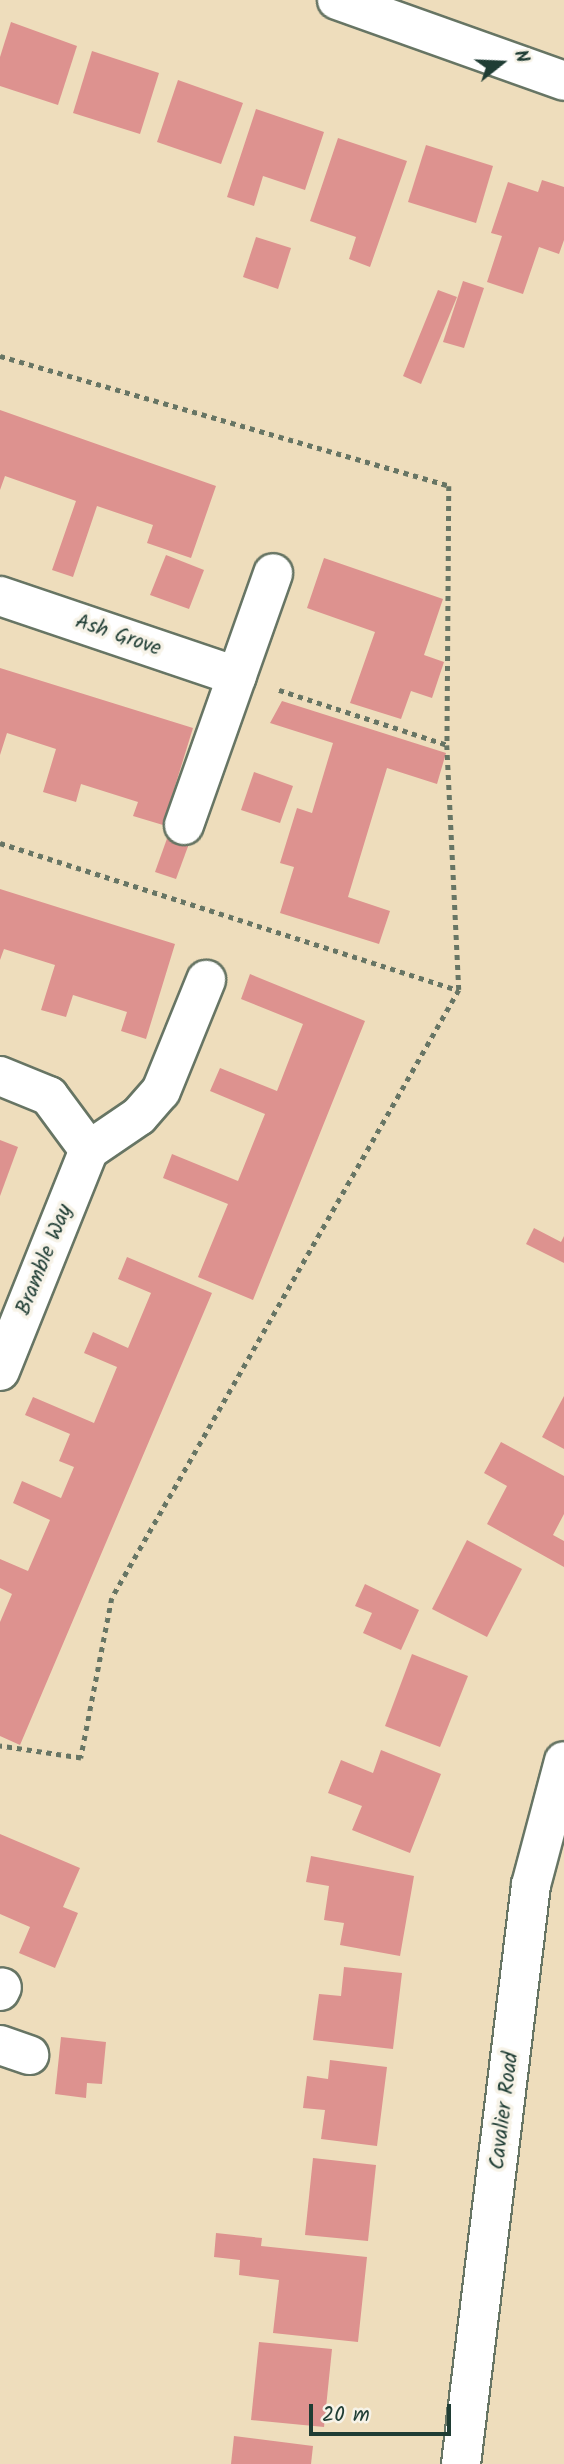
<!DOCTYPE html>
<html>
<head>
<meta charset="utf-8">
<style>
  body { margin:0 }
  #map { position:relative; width:564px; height:2464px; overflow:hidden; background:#eeddbc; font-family:Kalam,sans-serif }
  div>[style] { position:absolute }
  .building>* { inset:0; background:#dd928f }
  .path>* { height:4.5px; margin-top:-2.25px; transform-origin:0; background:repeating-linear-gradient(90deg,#677564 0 5px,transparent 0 10px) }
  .roads { filter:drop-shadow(2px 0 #677564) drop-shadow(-2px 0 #677564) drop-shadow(0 2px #677564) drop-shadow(0 -2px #677564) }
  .minor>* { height:38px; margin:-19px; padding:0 19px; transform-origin:19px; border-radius:19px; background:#fff }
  span { translate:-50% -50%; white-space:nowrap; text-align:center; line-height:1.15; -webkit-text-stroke:7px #f7f3e8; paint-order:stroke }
  .street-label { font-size:21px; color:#1f3d34 }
  .north { position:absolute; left:466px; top:28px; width:70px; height:70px; -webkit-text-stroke:5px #f7f3e8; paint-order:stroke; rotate:72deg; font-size:19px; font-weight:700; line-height:28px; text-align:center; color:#1f3d34 }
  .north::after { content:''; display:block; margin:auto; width:24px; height:32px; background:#1f3d34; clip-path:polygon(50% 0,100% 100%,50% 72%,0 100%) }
  .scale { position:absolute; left:309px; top:2404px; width:142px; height:32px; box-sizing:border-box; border:4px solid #1f3d34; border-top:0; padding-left:9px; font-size:21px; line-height:24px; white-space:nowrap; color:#1f3d34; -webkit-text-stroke:5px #f7f3e8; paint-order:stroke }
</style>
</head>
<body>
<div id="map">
  <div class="building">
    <div style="clip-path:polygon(11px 22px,77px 46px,58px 105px,0 86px,0 57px)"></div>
    <div style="clip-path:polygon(92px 51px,159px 73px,140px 134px,73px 113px)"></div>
    <div style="clip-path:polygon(178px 80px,243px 103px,221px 164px,157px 142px)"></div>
    <div style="clip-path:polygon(256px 109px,324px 132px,305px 190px,263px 176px,254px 206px,227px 197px)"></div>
    <div style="clip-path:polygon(338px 138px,407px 161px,370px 267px,349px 259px,356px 237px,310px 221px)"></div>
    <div style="clip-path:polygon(426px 145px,493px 166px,476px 223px,408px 202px)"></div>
    <div style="clip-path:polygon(542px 180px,564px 187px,564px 240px,559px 254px,539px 247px,523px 294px,487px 282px,502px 236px,491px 233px,508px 182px,538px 192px)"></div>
    <div style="clip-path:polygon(256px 237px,291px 248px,278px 289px,243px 277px)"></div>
    <div style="clip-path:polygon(463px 281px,484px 288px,464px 348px,443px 342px)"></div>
    <div style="clip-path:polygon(438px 290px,457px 297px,421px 384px,403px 376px)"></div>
    <div style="clip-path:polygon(0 410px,216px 486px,191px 558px,147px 543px,153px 525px,97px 506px,73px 577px,52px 570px,76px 501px,5px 476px,0 490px)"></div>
    <div style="clip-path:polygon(166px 555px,204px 570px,189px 609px,150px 595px)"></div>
    <div style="clip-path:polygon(324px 558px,443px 599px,424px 655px,444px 662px,432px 698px,411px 691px,401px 719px,350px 703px,375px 632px,307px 608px)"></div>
    <div style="clip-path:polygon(0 668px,193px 728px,163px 825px,133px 816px,138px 802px,81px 784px,76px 802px,43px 792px,56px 749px,7px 733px,0 755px)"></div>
    <div style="clip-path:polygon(282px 701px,446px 753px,437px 784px,387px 768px,348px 897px,390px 911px,379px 944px,280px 913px,294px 867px,280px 863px,297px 808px,312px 813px,333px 743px,270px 723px)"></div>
    <div style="clip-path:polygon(254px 772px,293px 786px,280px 823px,241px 810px)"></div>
    <div style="clip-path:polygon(169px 833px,190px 841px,176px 879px,155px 872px)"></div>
    <div style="clip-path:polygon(0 889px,175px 944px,146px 1039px,121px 1031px,127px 1012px,73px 995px,66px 1017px,41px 1010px,55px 965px,4px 949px,0 960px)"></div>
    <div style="clip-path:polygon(250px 974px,365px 1021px,253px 1300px,198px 1277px,228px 1204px,163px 1178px,172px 1154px,238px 1181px,265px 1114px,210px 1091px,220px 1068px,277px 1091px,303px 1024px,241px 999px)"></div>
    <div style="clip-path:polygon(0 1140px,18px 1147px,0 1196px)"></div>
    <div style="clip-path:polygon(534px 1228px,561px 1242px,564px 1236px,564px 1263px,526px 1244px)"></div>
    <div style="clip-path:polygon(127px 1257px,212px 1293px,20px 1745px,0 1736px,0 1622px,12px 1594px,0 1588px,0 1559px,28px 1571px,50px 1520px,13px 1503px,22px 1481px,61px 1498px,74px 1467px,59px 1461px,70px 1434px,25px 1415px,33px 1397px,94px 1423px,117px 1367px,84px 1353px,93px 1332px,128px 1348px,151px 1293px,118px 1279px)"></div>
    <div style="clip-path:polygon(564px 1396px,564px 1449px,542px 1437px)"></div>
    <div style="clip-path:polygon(501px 1442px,564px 1476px,564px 1514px,553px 1535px,564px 1541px,564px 1567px,487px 1524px,507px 1486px,484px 1473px)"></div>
    <div style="clip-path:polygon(467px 1540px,522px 1569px,487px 1637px,432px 1609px)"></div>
    <div style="clip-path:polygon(365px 1584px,419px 1610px,401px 1650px,363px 1633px,372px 1613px,355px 1606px)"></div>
    <div style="clip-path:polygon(412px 1654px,468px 1676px,440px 1747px,385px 1726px)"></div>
    <div style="clip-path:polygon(381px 1750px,441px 1774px,410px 1853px,352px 1830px,362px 1806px,328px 1793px,341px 1760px,373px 1773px)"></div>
    <div style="clip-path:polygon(0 1834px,80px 1868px,63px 1907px,78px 1913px,55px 1968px,19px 1953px,30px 1927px,0 1914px)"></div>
    <div style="clip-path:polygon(311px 1856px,414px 1876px,400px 1956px,340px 1945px,344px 1923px,324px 1920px,329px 1886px,306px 1882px)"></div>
    <div style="clip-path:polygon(344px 1967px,402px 1973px,393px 2049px,313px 2040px,319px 1994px,341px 1996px)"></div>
    <div style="clip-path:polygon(61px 2037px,106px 2042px,102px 2084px,87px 2083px,86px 2098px,55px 2094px)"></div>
    <div style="clip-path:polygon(330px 2060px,387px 2067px,377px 2146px,321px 2139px,325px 2110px,303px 2108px,307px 2076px,328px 2079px)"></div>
    <div style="clip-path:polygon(313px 2158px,376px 2165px,368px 2241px,305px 2235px)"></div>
    <div style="clip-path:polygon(216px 2233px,262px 2238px,261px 2246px,367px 2257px,358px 2342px,273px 2333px,279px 2280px,239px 2275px,240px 2260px,214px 2257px)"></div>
    <div style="clip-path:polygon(259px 2342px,332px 2349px,324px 2427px,251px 2420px)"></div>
    <div style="clip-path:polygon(234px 2436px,313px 2446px,311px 2464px,231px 2464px)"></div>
  </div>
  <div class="path">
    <div style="left:0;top:356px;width:467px;rotate:16.1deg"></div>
    <div style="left:449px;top:486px;width:259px;rotate:90.4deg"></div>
    <div style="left:447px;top:745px;width:245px;rotate:87.2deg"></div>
    <div style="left:459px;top:990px;width:700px;rotate:119.71deg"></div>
    <div style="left:112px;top:1598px;width:163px;rotate:101deg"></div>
    <div style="left:81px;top:1758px;width:82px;rotate:-171.6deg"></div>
    <div style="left:279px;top:690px;width:177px;rotate:18.1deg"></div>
    <div style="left:0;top:843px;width:482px;rotate:17.8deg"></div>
  </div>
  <div class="roads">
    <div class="minor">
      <div style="left:337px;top:0;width:241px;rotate:19.6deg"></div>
      <div style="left:0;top:596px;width:250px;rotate:18.7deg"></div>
      <div style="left:184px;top:825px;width:267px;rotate:-70.5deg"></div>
      <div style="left:0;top:1076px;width:53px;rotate:22.2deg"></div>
      <div style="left:49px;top:1096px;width:67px;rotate:53.5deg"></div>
      <div style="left:0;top:1371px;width:238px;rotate:-68.1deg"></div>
      <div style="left:89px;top:1150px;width:60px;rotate:-34.2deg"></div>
      <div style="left:139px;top:1116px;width:33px;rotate:-49deg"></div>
      <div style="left:161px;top:1091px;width:120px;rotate:-67.9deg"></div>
      <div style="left:0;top:1991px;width:4px;rotate:-63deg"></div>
      <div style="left:0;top:2045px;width:31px;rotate:19deg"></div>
      <div style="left:461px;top:2464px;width:583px;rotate:-83.11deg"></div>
      <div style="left:531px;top:1885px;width:128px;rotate:-75.1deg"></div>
    </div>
  </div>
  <div class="street-label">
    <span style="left:118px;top:636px;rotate:19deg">Ash Grove</span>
    <span style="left:45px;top:1260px;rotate:-68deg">Bramble Way</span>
    <span style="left:505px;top:2111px;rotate:-83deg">Cavalier Road</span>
  </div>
  <div class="north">N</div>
  <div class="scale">20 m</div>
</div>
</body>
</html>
